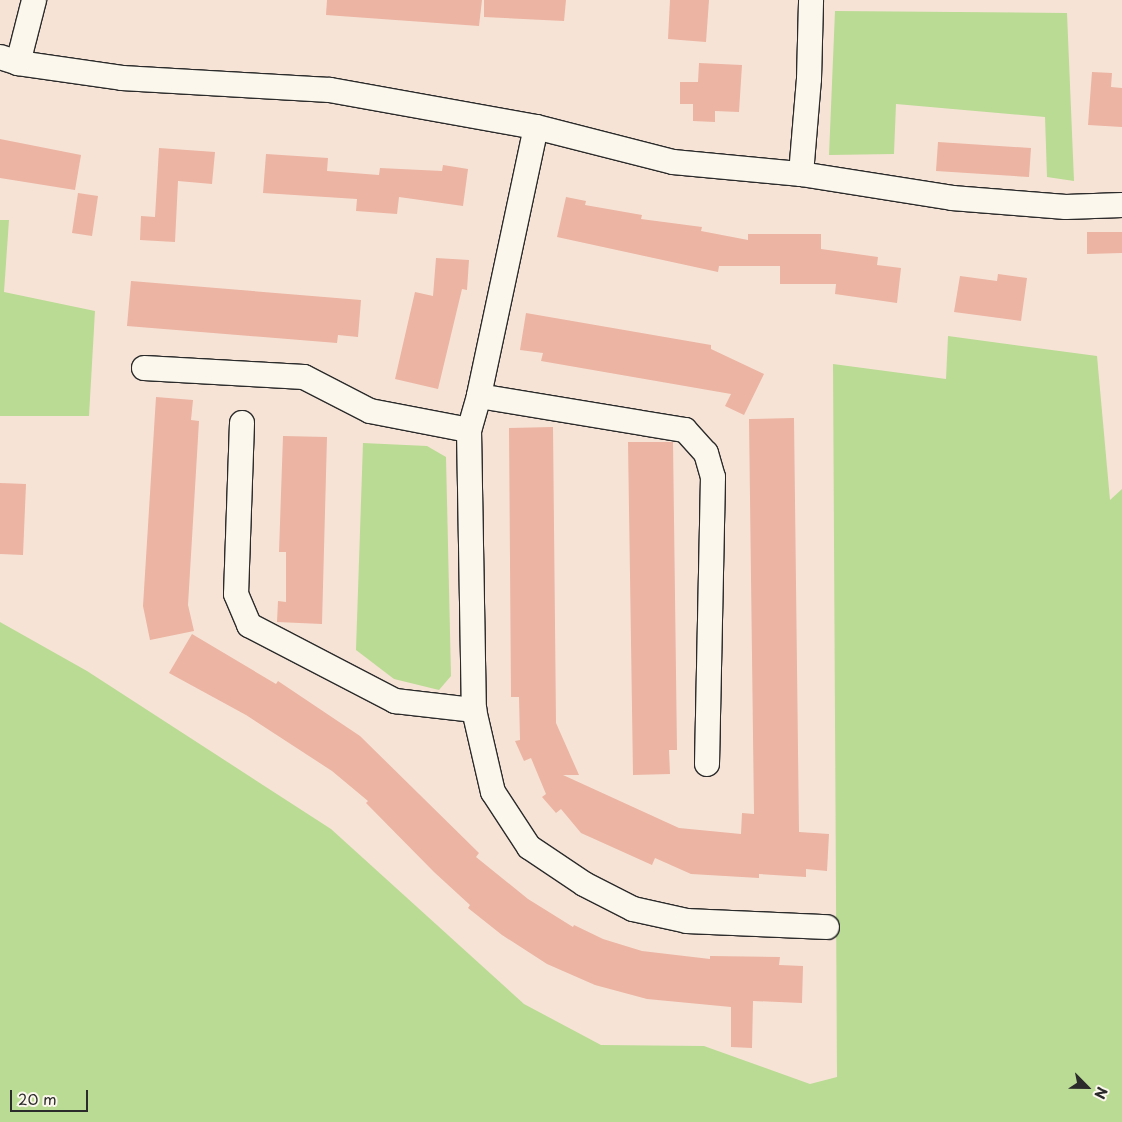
<!DOCTYPE html>
<html>
<head>
<meta charset="utf-8">
<style>
  body { margin:0 }
  #map { position:relative; width:1122px; height:1122px; overflow:hidden; background:#f6e3d6; font-family:"Playpen Sans",sans-serif }
  div>[style] { position:absolute }
  .green>* { inset:0; background:#badb94 }
  .building>* { inset:0; background:#ecb4a2 }
  .roads { filter:drop-shadow(1px 0 #2b2b2b) drop-shadow(-1px 0 #2b2b2b) drop-shadow(0 1px #2b2b2b) drop-shadow(0 -1px #2b2b2b) }
  .street>* { height:24px; margin:-12px; padding:0 12px; transform-origin:12px; border-radius:12px; background:#fbf7ec }
  span { translate:-50% -50%; white-space:nowrap; text-align:center; line-height:1.15; -webkit-text-stroke:4px #fbf7ec; paint-order:stroke }
  .north { position:absolute; left:1062px; top:1062px; width:50px; height:50px; -webkit-text-stroke:4px #fbf7ec; paint-order:stroke; rotate:113deg; font-size:14px; font-weight:700; line-height:20px; text-align:center; color:#2b2b2b }
  .north::after { content:''; display:block; margin:auto; width:18px; height:22px; background:#2b2b2b; clip-path:polygon(50% 0,100% 100%,50% 72%,0 100%) }
  .scale { position:absolute; left:10px; top:1090px; width:78px; height:22px; box-sizing:border-box; border:2px solid #2b2b2b; border-top:0; padding-left:6px; font-size:15px; line-height:18px; white-space:nowrap; color:#2b2b2b; -webkit-text-stroke:4px #fbf7ec; paint-order:stroke }
</style>
</head>
<body>
<div id="map">
  <div class="green">
    <div style="clip-path:polygon(835px 11px,1067px 13px,1074px 181px,1047px 177px,1045px 117px,896px 104px,894px 154px,829px 155px)"></div>
    <div style="clip-path:polygon(0 220px,9px 220px,4px 292px,95px 311px,89px 416px,0 416px)"></div>
    <div style="clip-path:polygon(948px 336px,1097px 356px,1110px 500px,1122px 489px,1122px 1122px,0 1122px,0 622px,87px 671px,331px 829px,524px 1004px,601px 1045px,704px 1046px,810px 1084px,837px 1077px,833px 364px,946px 379px)"></div>
    <div style="clip-path:polygon(363px 443px,427px 446px,446px 457px,451px 676px,439px 690px,394px 679px,356px 650px)"></div>
  </div>
  <div class="building">
    <div style="clip-path:polygon(327px 0,482px 0,479px 26px,326px 15px)"></div>
    <div style="clip-path:polygon(484px 0,566px 0,564px 21px,484px 17px)"></div>
    <div style="clip-path:polygon(670px 0,709px 0,706px 42px,668px 39px)"></div>
    <div style="clip-path:polygon(699px 63px,742px 65px,739px 112px,715px 111px,715px 122px,693px 121px,693px 104px,680px 104px,680px 82px,698px 82px)"></div>
    <div style="clip-path:polygon(1092px 72px,1112px 73px,1111px 87px,1122px 88px,1122px 127px,1088px 125px)"></div>
    <div style="clip-path:polygon(0 139px,81px 155px,75px 190px,0 178px)"></div>
    <div style="clip-path:polygon(938px 142px,1031px 148px,1029px 177px,936px 171px)"></div>
    <div style="clip-path:polygon(159px 148px,215px 152px,212px 184px,178px 181px,175px 242px,140px 240px,141px 216px,155px 217px)"></div>
    <div style="clip-path:polygon(266px 154px,328px 158px,327px 171px,379px 175px,380px 168px,442px 171px,443px 165px,468px 169px,463px 206px,399px 197px,397px 214px,356px 211px,357px 199px,263px 193px)"></div>
    <div style="clip-path:polygon(78px 193px,98px 196px,92px 236px,72px 233px)"></div>
    <div style="clip-path:polygon(566px 197px,586px 201px,585px 205px,642px 215px,641px 219px,702px 227px,701px 231px,748px 240px,748px 234px,821px 234px,821px 249px,878px 257px,877px 265px,901px 268px,897px 303px,835px 294px,836px 284px,780px 284px,780px 266px,719px 266px,718px 272px,557px 237px)"></div>
    <div style="clip-path:polygon(1087px 232px,1122px 232px,1122px 253px,1087px 254px)"></div>
    <div style="clip-path:polygon(436px 258px,469px 260px,467px 290px,462px 289px,438px 389px,395px 379px,415px 292px,433px 296px)"></div>
    <div style="clip-path:polygon(998px 274px,1027px 278px,1021px 321px,954px 312px,960px 276px,997px 281px)"></div>
    <div style="clip-path:polygon(131px 281px,361px 300px,358px 337px,338px 335px,337px 343px,127px 326px)"></div>
    <div style="clip-path:polygon(526px 313px,711px 345px,711px 349px,764px 374px,744px 415px,725px 406px,731px 394px,541px 361px,543px 353px,520px 350px)"></div>
    <div style="clip-path:polygon(156px 397px,193px 400px,191px 420px,199px 421px,188px 605px,194px 631px,150px 640px,143px 606px)"></div>
    <div style="clip-path:polygon(794px 418px,799px 832px,829px 834px,827px 871px,806px 869px,806px 877px,759px 874px,759px 878px,691px 874px,655px 858px,652px 865px,581px 833px,561px 809px,556px 813px,542px 797px,546px 794px,531px 758px,524px 761px,515px 741px,520px 740px,519px 697px,511px 697px,509px 428px,553px 427px,556px 723px,579px 775px,563px 775px,679px 828px,741px 834px,742px 813px,754px 814px,749px 419px)"></div>
    <div style="clip-path:polygon(283px 436px,327px 437px,322px 624px,277px 622px,278px 601px,286px 602px,286px 552px,279px 552px)"></div>
    <div style="clip-path:polygon(628px 442px,673px 442px,677px 750px,669px 750px,670px 774px,633px 775px)"></div>
    <div style="clip-path:polygon(0 483px,26px 484px,23px 555px,0 554px)"></div>
    <div style="clip-path:polygon(192px 634px,276px 684px,278px 681px,360px 736px,479px 853px,476px 857px,528px 899px,573px 927px,574px 925px,603px 939px,642px 951px,710px 959px,710px 956px,780px 957px,779px 965px,803px 966px,802px 1003px,753px 1001px,752px 1048px,731px 1047px,731px 1007px,647px 999px,595px 985px,547px 964px,502px 935px,468px 908px,470px 905px,434px 872px,366px 803px,368px 801px,332px 771px,246px 715px,169px 673px)"></div>
  </div>
  <div class="roads">
    <div class="street">
      <div style="left:0;top:57px;width:19px;rotate:18deg"></div>
      <div style="left:18px;top:63px;width:105px;rotate:8.2deg"></div>
      <div style="left:122px;top:78px;width:208px;rotate:3.3deg"></div>
      <div style="left:330px;top:90px;width:209px;rotate:10.2deg"></div>
      <div style="left:536px;top:127px;width:141px;rotate:14.3deg"></div>
      <div style="left:673px;top:162px;width:129px;rotate:5.4deg"></div>
      <div style="left:801px;top:174px;width:153px;rotate:9deg"></div>
      <div style="left:952px;top:198px;width:114px;rotate:4.5deg"></div>
      <div style="left:1066px;top:207px;width:56px;rotate:-2deg"></div>
      <div style="left:18px;top:63px;width:65px;rotate:-75.7deg"></div>
      <div style="left:536px;top:127px;width:275px;rotate:102deg"></div>
      <div style="left:479px;top:396px;width:35px;rotate:106deg"></div>
      <div style="left:469px;top:430px;width:280px;rotate:89deg"></div>
      <div style="left:474px;top:710px;width:84px;rotate:77deg"></div>
      <div style="left:493px;top:792px;width:66px;rotate:56.8deg"></div>
      <div style="left:529px;top:847px;width:66px;rotate:33.9deg"></div>
      <div style="left:584px;top:884px;width:55px;rotate:27deg"></div>
      <div style="left:633px;top:909px;width:55px;rotate:12.5deg"></div>
      <div style="left:687px;top:921px;width:140px;rotate:2.5deg"></div>
      <div style="left:801px;top:174px;width:95px;rotate:-85.2deg"></div>
      <div style="left:809px;top:79px;width:79px;rotate:-88.5deg"></div>
      <div style="left:144px;top:368px;width:160px;rotate:3.2deg"></div>
      <div style="left:304px;top:377px;width:74px;rotate:27.3deg"></div>
      <div style="left:370px;top:411px;width:101px;rotate:10.9deg"></div>
      <div style="left:479px;top:396px;width:209px;rotate:9.4deg"></div>
      <div style="left:685px;top:430px;width:31px;rotate:48deg"></div>
      <div style="left:706px;top:453px;width:25px;rotate:74deg"></div>
      <div style="left:713px;top:477px;width:287px;rotate:91.2deg"></div>
      <div style="left:242px;top:423px;width:171px;rotate:92deg"></div>
      <div style="left:236px;top:594px;width:34px;rotate:67deg"></div>
      <div style="left:249px;top:625px;width:165px;rotate:27.5deg"></div>
      <div style="left:395px;top:701px;width:80px;rotate:6.5deg"></div>
    </div>
  </div>
  <div class="north">N</div>
  <div class="scale">20 m</div>
</div>
</body>
</html>
